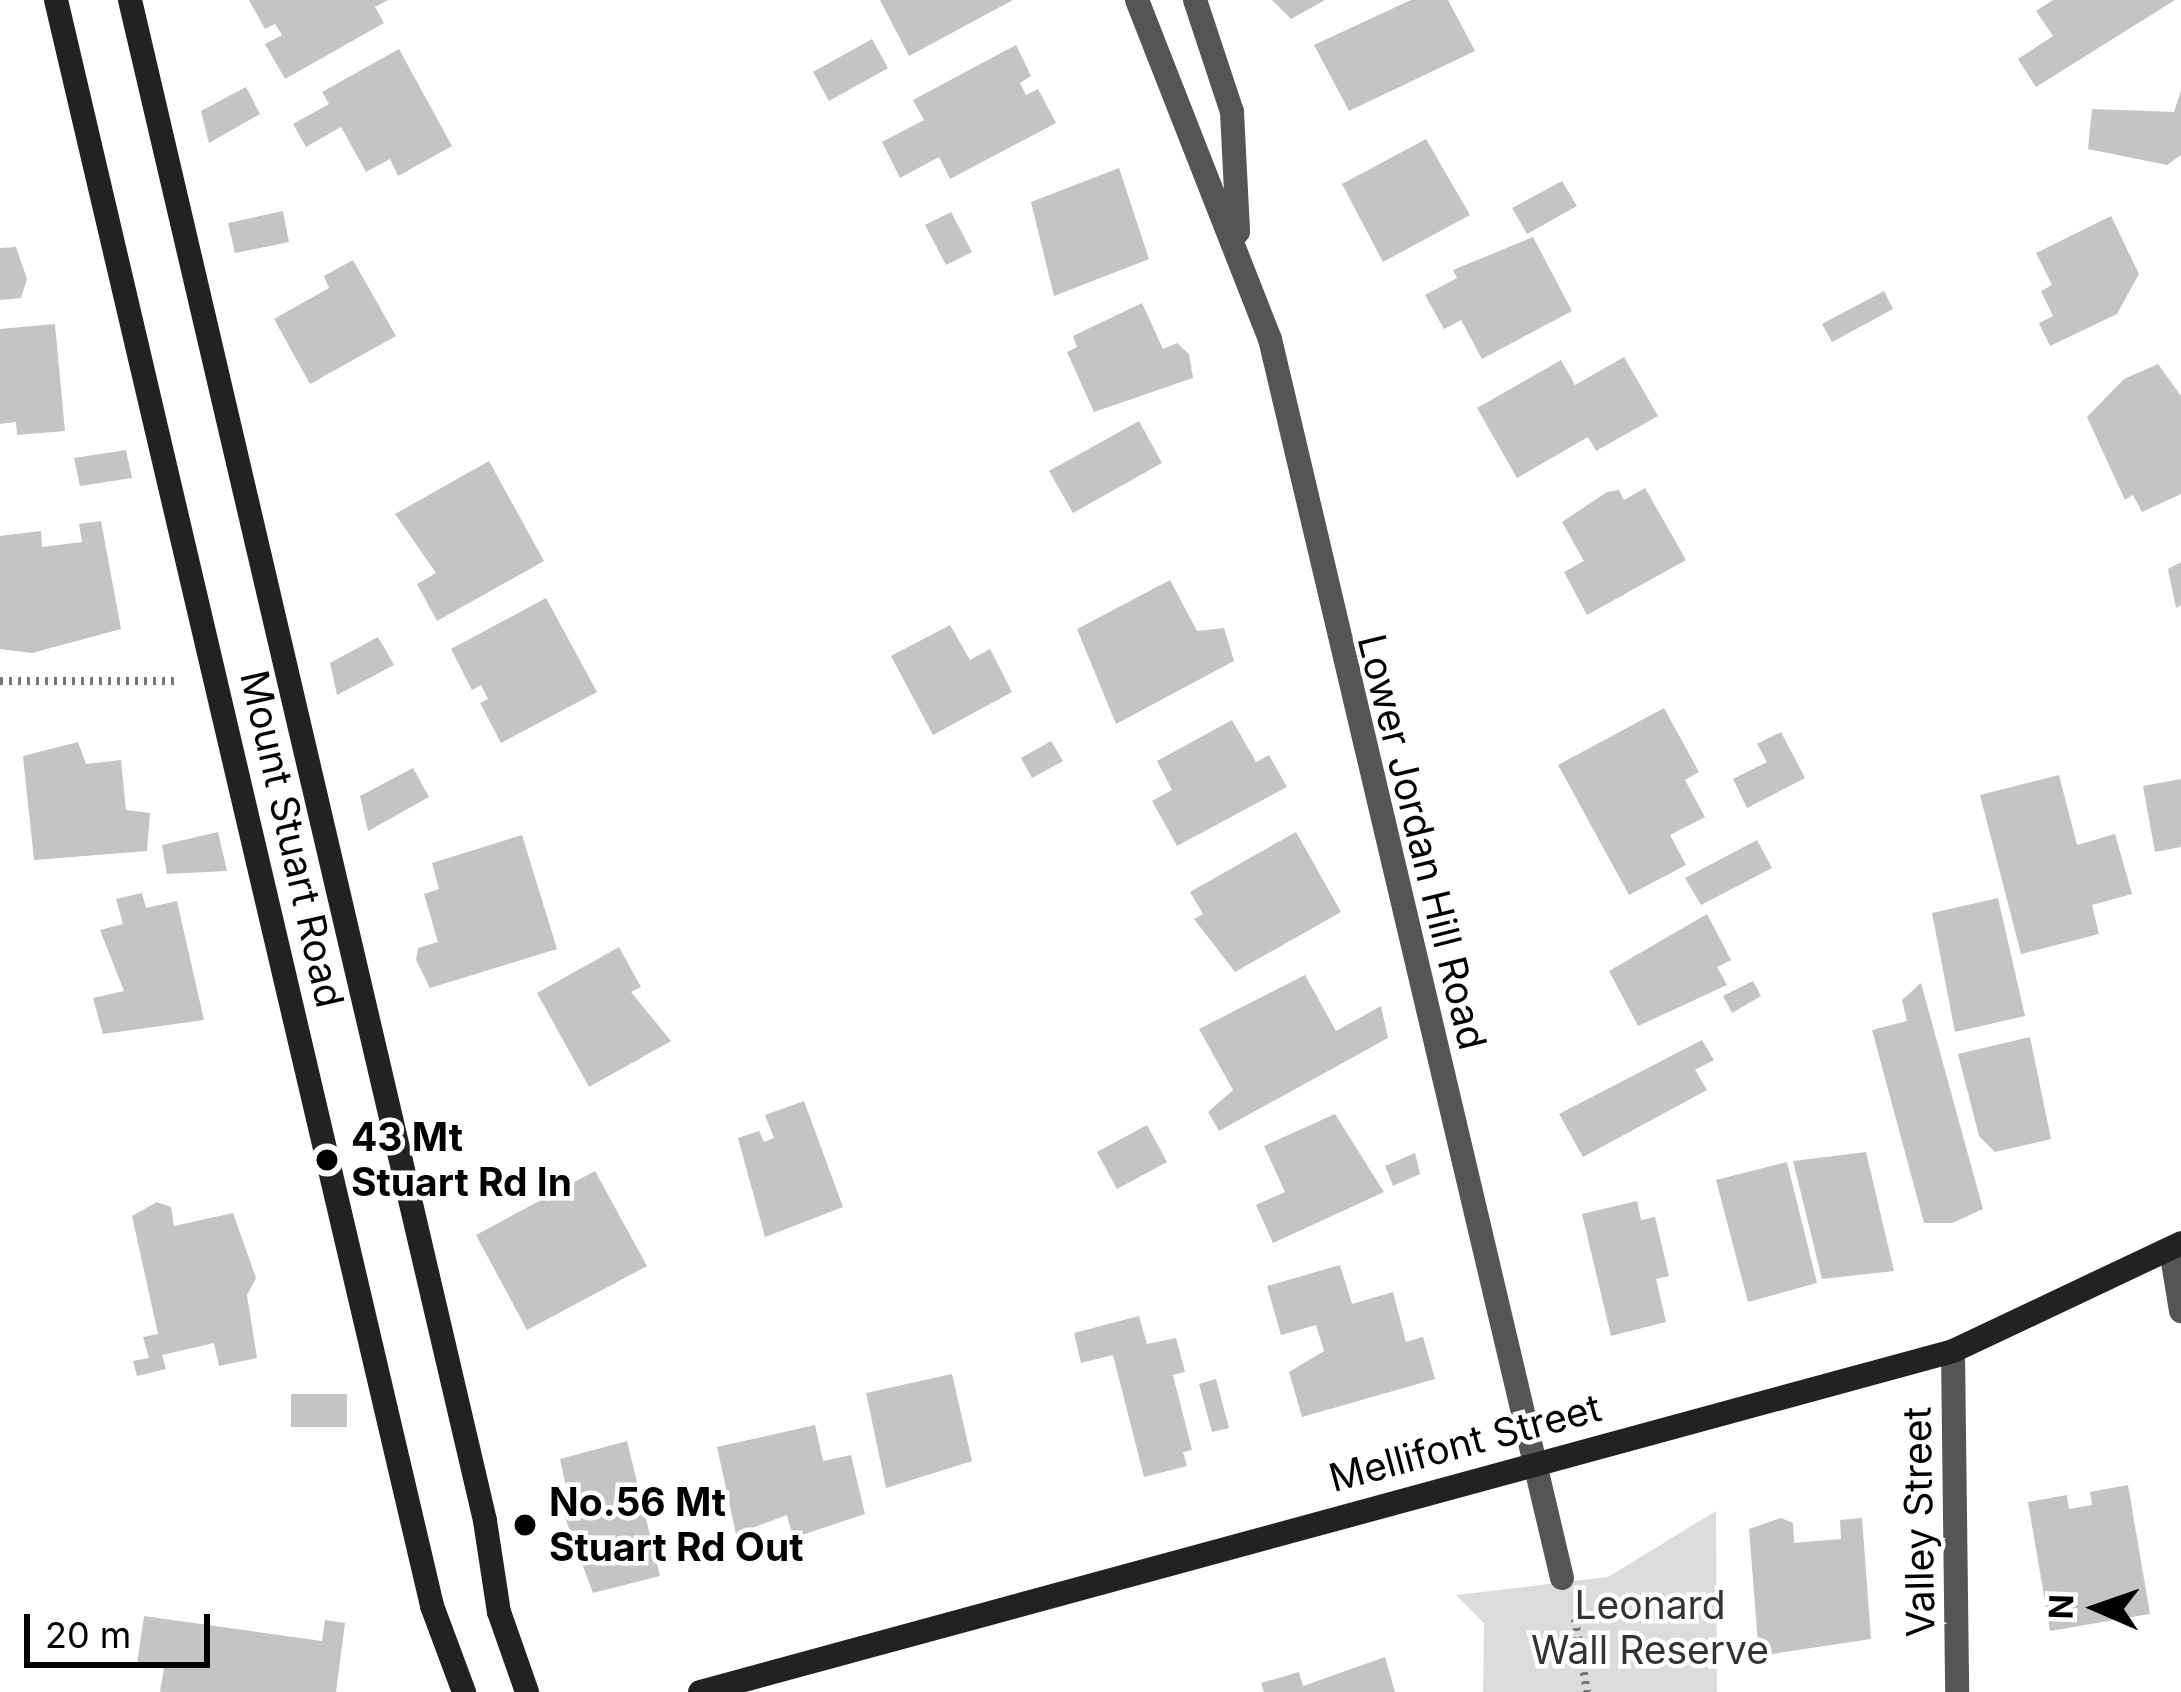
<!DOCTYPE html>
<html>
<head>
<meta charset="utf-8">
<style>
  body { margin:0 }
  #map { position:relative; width:2181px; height:1692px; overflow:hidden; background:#fff; font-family:Inter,sans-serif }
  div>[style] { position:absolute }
  .green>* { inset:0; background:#dcdcdc }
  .building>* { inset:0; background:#c4c4c4 }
  .path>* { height:8px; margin-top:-4px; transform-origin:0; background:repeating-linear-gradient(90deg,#777 0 3px,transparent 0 9px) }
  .street>* { height:24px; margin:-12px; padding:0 12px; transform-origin:12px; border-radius:12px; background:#555 }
  .secondary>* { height:24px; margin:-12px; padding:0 12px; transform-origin:12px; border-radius:12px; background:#222 }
  .dots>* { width:33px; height:33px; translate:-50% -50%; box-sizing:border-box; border:6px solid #fff; border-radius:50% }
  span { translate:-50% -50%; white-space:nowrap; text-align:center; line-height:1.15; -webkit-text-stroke:9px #fff; paint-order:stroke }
  .street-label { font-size:39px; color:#000 }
  .poi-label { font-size:39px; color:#000; font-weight:700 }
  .left { translate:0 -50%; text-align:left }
  .park-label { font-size:39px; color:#333 }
  .north { position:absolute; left:2037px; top:1548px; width:120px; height:120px; -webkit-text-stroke:9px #fff; paint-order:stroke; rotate:272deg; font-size:33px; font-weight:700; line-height:48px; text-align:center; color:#000 }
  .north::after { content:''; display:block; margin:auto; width:42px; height:54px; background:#000; clip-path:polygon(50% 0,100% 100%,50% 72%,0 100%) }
  .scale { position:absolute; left:24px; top:1614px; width:186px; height:54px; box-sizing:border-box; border:6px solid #000; border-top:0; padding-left:15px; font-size:36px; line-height:42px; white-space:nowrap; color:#000; -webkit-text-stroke:9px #fff; paint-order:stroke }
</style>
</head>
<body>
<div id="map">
  <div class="green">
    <div style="clip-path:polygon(1716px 1511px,1717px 1692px,1483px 1692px,1484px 1623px,1456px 1595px,1608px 1577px)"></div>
  </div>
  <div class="building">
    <div style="clip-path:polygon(249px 0,388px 0,375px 7px,384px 23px,285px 79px,265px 44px,282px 35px,275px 24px,265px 29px)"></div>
    <div style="clip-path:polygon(880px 0,1013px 0,909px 56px)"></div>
    <div style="clip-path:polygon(1272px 0,1325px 0,1291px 19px)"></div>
    <div style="clip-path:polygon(1411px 0,1448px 0,1475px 51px,1349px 111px,1314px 45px)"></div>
    <div style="clip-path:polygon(2053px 0,2175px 0,2036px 87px,2018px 59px,2053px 36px,2036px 11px)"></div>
    <div style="clip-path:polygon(872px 39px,888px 68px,829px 101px,813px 72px)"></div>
    <div style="clip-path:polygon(1016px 45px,1031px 76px,1020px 83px,1026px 95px,1038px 89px,1056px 123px,950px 179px,939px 157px,900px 178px,882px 142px,924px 120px,913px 100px)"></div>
    <div style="clip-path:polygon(399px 49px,452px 146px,398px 176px,390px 159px,366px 172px,341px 127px,306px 147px,293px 124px,329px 104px,322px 92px)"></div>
    <div style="clip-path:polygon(246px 87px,260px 114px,209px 143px,201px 111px)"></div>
    <div style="clip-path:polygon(2181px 90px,2181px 155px,2167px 165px,2088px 149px,2092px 109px,2174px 112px)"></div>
    <div style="clip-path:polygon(1426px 139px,1470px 215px,1383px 262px,1342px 184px)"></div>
    <div style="clip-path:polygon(1119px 168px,1149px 259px,1054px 296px,1031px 202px)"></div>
    <div style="clip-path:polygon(1562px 181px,1577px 206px,1527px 234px,1512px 208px)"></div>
    <div style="clip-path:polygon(283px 211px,289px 242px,235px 253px,228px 223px)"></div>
    <div style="clip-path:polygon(951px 212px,972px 252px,946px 265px,925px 225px)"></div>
    <div style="clip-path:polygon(2111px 216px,2139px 274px,2117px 314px,2050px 346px,2039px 323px,2053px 316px,2041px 291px,2052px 285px,2036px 253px)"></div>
    <div style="clip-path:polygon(1533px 237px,1572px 311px,1482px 359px,1461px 320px,1444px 329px,1425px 295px,1457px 278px,1453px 270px)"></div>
    <div style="clip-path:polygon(16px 247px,27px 279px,21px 298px,0 300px,0 248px)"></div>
    <div style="clip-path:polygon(353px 260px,396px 336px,310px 384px,274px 319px,329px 288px,324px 276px)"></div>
    <div style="clip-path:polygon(1884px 291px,1893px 309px,1832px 342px,1822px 324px)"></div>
    <div style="clip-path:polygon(1142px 303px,1163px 349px,1177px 343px,1189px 354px,1193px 378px,1094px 412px,1067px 352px,1077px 347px,1073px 336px)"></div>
    <div style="clip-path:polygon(55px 324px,65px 431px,17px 435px,16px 422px,0 424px,0 329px)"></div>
    <div style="clip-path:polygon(1624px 357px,1658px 416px,1596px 451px,1588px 437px,1517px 478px,1477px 408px,1561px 360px,1575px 385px)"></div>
    <div style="clip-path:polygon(2158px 364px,2181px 396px,2181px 494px,2142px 512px,2133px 495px,2125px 500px,2087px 417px,2124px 379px)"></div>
    <div style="clip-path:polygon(1139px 421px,1162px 463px,1073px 513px,1049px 471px)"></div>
    <div style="clip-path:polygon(126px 450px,132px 478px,80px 486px,74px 458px)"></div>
    <div style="clip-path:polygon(489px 461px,544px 561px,437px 621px,417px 584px,436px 573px,395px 514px)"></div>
    <div style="clip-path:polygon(1645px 488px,1686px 560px,1587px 615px,1564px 572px,1584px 561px,1562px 522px,1607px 492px,1619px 490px,1624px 500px)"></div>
    <div style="clip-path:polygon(101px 521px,121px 629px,32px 653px,0 649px,0 536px,41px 531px,42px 547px,82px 542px,79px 524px)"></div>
    <div style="clip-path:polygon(2181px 562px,2181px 605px,2176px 608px,2168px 569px)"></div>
    <div style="clip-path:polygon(1170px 580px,1197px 631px,1224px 628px,1234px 661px,1116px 724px,1077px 629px)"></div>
    <div style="clip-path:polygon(546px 598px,597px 692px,501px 743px,480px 703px,488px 699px,481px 685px,472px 690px,451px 649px)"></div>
    <div style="clip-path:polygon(950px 625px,970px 660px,990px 649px,1012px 692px,933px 735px,891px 656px)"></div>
    <div style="clip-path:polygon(378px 637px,394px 665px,337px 695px,330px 663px)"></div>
    <div style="clip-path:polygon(1664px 708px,1699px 772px,1685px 780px,1705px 817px,1670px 835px,1686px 865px,1629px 895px,1558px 765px)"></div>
    <div style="clip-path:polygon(1232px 720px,1256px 762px,1269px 755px,1287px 787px,1177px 846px,1152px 801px,1172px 790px,1157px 761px)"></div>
    <div style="clip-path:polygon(1781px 732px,1805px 778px,1747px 808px,1733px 779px,1767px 762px,1757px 744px)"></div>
    <div style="clip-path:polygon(1051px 741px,1063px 761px,1032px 778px,1021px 758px)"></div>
    <div style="clip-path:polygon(78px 742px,86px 764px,121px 760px,126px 810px,150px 813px,147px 851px,34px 860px,23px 756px)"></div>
    <div style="clip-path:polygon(413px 768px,429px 797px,368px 831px,360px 796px)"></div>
    <div style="clip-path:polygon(2059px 775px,2077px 845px,2115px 834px,2132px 894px,2092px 905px,2099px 934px,2021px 954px,1980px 795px)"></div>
    <div style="clip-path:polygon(2181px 779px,2181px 847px,2155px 852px,2143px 786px)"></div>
    <div style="clip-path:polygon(218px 832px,227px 871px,167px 874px,162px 845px)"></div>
    <div style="clip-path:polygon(1296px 832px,1341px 912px,1235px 972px,1194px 919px,1203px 914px,1190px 892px)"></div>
    <div style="clip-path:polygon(522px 835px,557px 949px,430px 988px,416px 960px,418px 948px,438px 942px,424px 894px,439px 889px,432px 863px)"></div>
    <div style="clip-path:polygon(1757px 840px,1772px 868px,1701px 905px,1685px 878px)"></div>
    <div style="clip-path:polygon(142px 893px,146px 908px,177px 901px,204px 1020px,103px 1034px,93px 998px,124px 991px,100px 930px,123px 924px,116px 899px)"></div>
    <div style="clip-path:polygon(1998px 898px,2025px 1016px,1955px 1032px,1932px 913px)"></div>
    <div style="clip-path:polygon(1707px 914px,1731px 960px,1717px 967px,1727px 985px,1638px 1026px,1609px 971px)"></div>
    <div style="clip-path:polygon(619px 947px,641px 987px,631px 992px,671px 1041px,589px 1087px,537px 993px)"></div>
    <div style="clip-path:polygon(1305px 975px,1336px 1031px,1381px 1006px,1388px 1038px,1219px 1131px,1208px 1112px,1233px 1090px,1199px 1029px)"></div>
    <div style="clip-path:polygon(1753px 981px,1761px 996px,1732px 1013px,1723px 996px)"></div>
    <div style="clip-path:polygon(1921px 983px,1983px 1209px,1952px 1223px,1924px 1223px,1872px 1030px,1907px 1021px,1902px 1000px)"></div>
    <div style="clip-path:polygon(2030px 1037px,2051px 1139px,1995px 1152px,1979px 1136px,1958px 1054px)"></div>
    <div style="clip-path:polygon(1702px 1040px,1714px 1060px,1695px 1070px,1707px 1090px,1583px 1157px,1559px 1114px)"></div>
    <div style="clip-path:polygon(804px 1101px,843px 1207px,765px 1237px,738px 1138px,759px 1131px,764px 1142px,774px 1138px,765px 1115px)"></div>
    <div style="clip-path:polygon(1335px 1114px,1384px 1192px,1273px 1243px,1256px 1205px,1285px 1192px,1264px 1146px)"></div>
    <div style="clip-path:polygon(1147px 1125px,1167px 1162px,1117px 1189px,1097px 1152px)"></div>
    <div style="clip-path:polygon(1866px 1152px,1894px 1271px,1822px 1279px,1793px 1161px)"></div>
    <div style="clip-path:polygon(1415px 1153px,1420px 1174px,1393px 1186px,1385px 1166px)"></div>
    <div style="clip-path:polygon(1787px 1162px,1817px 1283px,1748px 1302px,1716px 1180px)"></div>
    <div style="clip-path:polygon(595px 1171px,647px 1266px,527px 1330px,476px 1235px)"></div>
    <div style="clip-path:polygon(1637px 1201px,1641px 1220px,1655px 1217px,1669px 1276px,1656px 1279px,1666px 1322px,1611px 1336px,1582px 1214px)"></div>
    <div style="clip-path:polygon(157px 1202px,171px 1207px,174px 1226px,233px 1213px,256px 1278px,247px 1295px,257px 1358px,219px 1366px,214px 1343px,162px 1355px,166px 1369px,137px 1376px,133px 1361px,149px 1358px,143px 1337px,158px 1334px,132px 1216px)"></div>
    <div style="clip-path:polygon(1340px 1265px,1352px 1304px,1393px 1292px,1406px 1342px,1423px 1337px,1435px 1379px,1302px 1417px,1289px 1372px,1324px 1351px,1316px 1325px,1281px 1335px,1267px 1286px)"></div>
    <div style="clip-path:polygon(1139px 1316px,1147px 1344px,1176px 1338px,1185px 1372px,1173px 1375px,1192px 1450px,1183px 1452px,1187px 1466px,1144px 1477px,1113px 1355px,1081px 1363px,1074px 1333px)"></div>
    <div style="clip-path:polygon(952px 1374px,972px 1461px,886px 1488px,866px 1393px)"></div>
    <div style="clip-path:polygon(1216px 1379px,1229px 1428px,1212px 1432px,1199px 1384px)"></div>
    <div style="clip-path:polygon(291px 1394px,347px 1394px,347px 1427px,291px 1427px)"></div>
    <div style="clip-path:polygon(815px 1425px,823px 1461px,851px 1455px,865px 1514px,793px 1538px,787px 1515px,736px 1534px,717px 1447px)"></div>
    <div style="clip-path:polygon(627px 1441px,660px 1576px,593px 1593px,558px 1499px,568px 1496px,560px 1459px)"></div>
    <div style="clip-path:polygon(2128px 1485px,2150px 1614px,2050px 1631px,2028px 1502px,2067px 1495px,2069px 1509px,2092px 1505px,2090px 1492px)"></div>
    <div style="clip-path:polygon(1781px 1518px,1793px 1523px,1794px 1543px,1841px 1539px,1840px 1520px,1862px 1518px,1871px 1639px,1759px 1656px,1749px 1529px)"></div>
    <div style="clip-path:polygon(144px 1616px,322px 1641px,325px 1620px,345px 1623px,336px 1692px,160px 1692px,164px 1668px,137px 1664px)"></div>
    <div style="clip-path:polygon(1385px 1657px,1395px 1692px,1264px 1692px,1261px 1683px,1299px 1672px,1303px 1686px)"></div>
  </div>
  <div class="path">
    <div style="left:0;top:681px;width:175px"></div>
    <div style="left:1575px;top:1619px;width:74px;rotate:80.7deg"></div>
  </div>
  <div class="street">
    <div style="left:1137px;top:0;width:364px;rotate:68.6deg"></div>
    <div style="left:1270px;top:339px;width:1273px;rotate:76.74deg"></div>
    <div style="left:1195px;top:0;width:118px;rotate:71.7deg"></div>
    <div style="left:1232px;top:112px;width:120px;rotate:87.1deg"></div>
    <div style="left:2171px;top:1250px;width:62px;rotate:80.7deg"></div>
    <div style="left:1953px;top:1351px;width:341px;rotate:89.3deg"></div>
  </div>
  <div class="secondary">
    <div style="left:56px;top:0;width:1649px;rotate:76.82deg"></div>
    <div style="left:432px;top:1606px;width:92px;rotate:69.6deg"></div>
    <div style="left:130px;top:0;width:1562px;rotate:76.86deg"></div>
    <div style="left:485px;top:1521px;width:92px;rotate:81.3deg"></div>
    <div style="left:499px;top:1612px;width:85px;rotate:70.7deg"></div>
    <div style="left:700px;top:1692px;width:1299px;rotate:-15.22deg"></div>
    <div style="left:1953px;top:1351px;width:252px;rotate:-25.3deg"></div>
  </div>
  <div class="dots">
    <div style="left:327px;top:1160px;background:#000"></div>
    <div style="left:525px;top:1525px;background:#000"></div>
  </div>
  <div class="street-label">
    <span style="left:292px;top:839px;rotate:77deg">Mount Stuart Road</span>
    <span style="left:1422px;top:842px;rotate:76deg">Lower Jordan Hill Road</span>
    <span style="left:1465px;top:1443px;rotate:-15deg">Mellifont Street</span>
    <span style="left:1919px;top:1522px;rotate:-91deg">Valley Street</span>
  </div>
  <div class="poi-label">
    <span class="left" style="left:351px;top:1160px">43 Mt<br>Stuart Rd In</span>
    <span class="left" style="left:549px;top:1525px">No.56 Mt<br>Stuart Rd Out</span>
  </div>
  <div class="park-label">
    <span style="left:1650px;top:1628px">Leonard<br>Wall Reserve</span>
  </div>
  <div class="north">N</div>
  <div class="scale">20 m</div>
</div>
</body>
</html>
